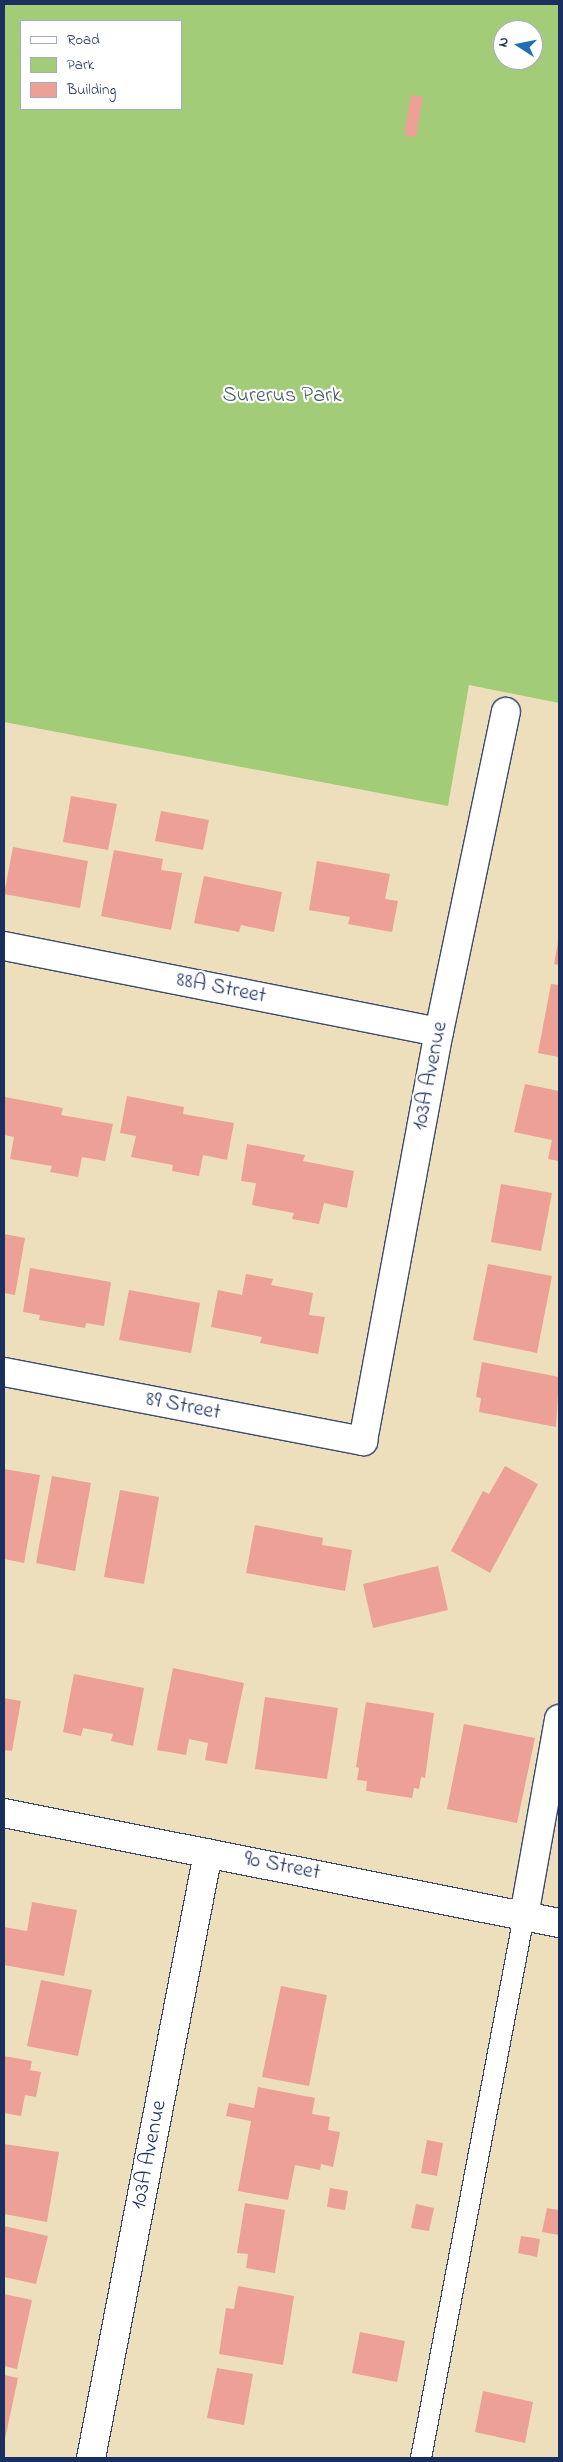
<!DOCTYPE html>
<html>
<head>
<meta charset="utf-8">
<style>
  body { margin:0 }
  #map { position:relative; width:563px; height:2462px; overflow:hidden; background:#eddebc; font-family:"Indie Flower",sans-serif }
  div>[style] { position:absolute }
  .green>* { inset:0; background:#a2cc78 }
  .building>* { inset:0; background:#eda196 }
  .roads { filter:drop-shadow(1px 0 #3a496c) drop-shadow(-1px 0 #3a496c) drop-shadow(0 1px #3a496c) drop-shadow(0 -1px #3a496c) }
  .lane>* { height:20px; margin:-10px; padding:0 10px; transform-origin:10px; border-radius:10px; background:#fff }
  .street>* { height:28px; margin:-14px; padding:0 14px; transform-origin:14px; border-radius:14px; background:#fff }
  span { translate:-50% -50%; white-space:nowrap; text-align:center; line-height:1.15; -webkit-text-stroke:4.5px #fff; paint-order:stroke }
  .park-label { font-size:22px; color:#445e66 }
  .street-label { font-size:22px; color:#1b2f5e }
  .frame { position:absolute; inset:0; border:5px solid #1b2f5e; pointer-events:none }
  .legend { position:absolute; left:20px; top:20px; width:162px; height:90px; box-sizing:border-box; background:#fff; border:1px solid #a4acbf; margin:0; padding:6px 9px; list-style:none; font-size:15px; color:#1b2f5e }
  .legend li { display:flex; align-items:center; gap:10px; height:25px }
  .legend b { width:25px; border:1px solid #a4acbf }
  .north { position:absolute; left:493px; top:20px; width:50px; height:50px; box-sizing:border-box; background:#fff; border:1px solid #a4acbf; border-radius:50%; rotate:281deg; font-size:14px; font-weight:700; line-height:20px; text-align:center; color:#1b2f5e }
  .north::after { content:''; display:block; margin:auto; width:18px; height:22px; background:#1f6fb2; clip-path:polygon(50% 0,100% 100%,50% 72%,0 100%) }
</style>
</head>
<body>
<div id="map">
  <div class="green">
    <div style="clip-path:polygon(evenodd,4px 4px,559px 4px,559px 703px,469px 685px,448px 806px,4px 722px,4px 4px,21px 21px,181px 21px,181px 109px,21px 109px,21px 21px,4px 4px,503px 30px,533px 30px,533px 60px,503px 60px,503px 30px)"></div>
  </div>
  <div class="building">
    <div style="clip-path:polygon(533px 36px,542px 38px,540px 49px,533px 47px)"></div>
    <div style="clip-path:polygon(411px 95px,423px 97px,416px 137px,404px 135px)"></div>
    <div style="clip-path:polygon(71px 796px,117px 804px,108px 850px,63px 842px)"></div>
    <div style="clip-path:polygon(161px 811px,209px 820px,203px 850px,155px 841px)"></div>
    <div style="clip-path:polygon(13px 847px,88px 861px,80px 908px,4px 894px)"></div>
    <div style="clip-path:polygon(114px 850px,163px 859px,161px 870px,182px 873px,171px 930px,101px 916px)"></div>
    <div style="clip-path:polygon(317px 861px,390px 874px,385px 899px,398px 901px,392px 932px,348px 924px,350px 917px,309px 910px)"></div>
    <div style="clip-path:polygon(204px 876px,282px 892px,274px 932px,241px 925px,239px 932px,194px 923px)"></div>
    <div style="clip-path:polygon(558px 942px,559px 942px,559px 965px,554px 964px)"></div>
    <div style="clip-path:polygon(551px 984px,559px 985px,559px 1057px,538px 1053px)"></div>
    <div style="clip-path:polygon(525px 1084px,559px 1091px,559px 1161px,548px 1159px,552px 1140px,514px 1132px)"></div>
    <div style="clip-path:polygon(127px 1096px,184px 1107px,183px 1114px,234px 1123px,227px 1160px,203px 1155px,199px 1176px,172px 1171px,173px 1165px,131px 1157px,136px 1136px,120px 1133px)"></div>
    <div style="clip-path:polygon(5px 1097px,63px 1108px,61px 1115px,113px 1124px,105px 1161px,82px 1157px,78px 1177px,50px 1172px,52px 1166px,10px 1159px,14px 1137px,4px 1135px)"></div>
    <div style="clip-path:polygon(247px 1144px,305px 1155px,303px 1161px,354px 1171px,347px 1208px,324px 1203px,319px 1224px,292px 1219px,294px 1213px,252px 1205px,256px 1183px,241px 1181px)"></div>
    <div style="clip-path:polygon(501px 1184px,552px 1193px,541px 1251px,491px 1242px)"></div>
    <div style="clip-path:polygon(4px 1234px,25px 1238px,15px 1295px,4px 1293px)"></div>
    <div style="clip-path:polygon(488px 1264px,552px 1276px,537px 1353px,473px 1340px)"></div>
    <div style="clip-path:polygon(30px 1268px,111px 1282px,104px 1326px,86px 1323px,85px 1328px,39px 1320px,40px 1315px,23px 1312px)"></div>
    <div style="clip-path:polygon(246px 1274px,273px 1279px,271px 1285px,313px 1293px,309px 1315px,325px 1317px,318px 1354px,260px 1343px,262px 1337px,211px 1327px,218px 1290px,242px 1295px)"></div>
    <div style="clip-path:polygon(129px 1290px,200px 1303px,191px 1353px,119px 1340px)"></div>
    <div style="clip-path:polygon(482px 1362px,559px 1377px,556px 1427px,479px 1412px,481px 1398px,476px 1397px)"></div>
    <div style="clip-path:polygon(505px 1466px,538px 1484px,490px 1573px,451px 1551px,483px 1491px,489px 1494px)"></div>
    <div style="clip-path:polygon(4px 1469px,40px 1475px,24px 1563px,4px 1559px)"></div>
    <div style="clip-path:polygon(52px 1476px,91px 1483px,75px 1571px,36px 1563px)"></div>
    <div style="clip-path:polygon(120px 1490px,159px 1497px,144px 1584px,104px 1577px)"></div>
    <div style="clip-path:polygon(255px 1525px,323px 1538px,322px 1545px,352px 1550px,345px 1591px,246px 1573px)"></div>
    <div style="clip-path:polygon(438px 1566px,448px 1610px,373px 1628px,363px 1584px)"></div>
    <div style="clip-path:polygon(173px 1668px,244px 1683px,227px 1764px,205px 1760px,208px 1743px,189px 1739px,186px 1755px,157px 1750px)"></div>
    <div style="clip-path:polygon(74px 1674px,144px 1688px,133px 1746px,111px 1741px,113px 1734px,83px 1728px,81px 1736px,63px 1732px)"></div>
    <div style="clip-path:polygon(265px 1697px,338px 1708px,327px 1779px,255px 1769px)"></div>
    <div style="clip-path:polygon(4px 1698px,21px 1701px,12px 1751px,4px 1750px)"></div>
    <div style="clip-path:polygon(366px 1702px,434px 1713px,425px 1778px,421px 1777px,419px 1789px,414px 1788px,412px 1798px,366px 1791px,367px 1781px,357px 1780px,359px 1768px,356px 1767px)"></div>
    <div style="clip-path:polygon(464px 1724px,535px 1738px,517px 1823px,447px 1809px)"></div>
    <div style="clip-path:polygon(32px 1902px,77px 1910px,64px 1976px,4px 1965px,4px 1927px,27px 1931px)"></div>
    <div style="clip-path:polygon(41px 1980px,92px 1990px,78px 2056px,27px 2046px)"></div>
    <div style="clip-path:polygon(281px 1986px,327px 1995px,309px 2086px,262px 2077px)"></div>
    <div style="clip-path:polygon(4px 2056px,32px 2061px,30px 2070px,41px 2072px,36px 2097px,25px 2095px,21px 2116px,4px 2113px)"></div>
    <div style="clip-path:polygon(258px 2087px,315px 2098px,312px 2114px,330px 2117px,328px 2130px,340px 2132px,333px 2167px,321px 2164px,320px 2170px,295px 2165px,288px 2200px,238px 2191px,251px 2121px,226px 2116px,229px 2103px,254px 2108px)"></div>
    <div style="clip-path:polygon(427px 2140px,443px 2143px,437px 2176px,421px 2173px)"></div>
    <div style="clip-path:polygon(4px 2144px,59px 2152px,47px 2222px,4px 2214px)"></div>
    <div style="clip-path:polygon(330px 2188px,348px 2191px,345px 2210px,327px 2207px)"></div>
    <div style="clip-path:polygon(245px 2203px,285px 2210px,275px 2273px,246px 2268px,248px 2254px,237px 2253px)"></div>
    <div style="clip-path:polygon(416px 2204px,434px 2208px,429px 2231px,411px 2228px)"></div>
    <div style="clip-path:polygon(547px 2208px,559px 2210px,559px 2235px,542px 2232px)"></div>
    <div style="clip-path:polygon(4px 2226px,48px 2236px,36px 2284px,4px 2277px)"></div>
    <div style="clip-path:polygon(521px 2236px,540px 2239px,537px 2257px,518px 2253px)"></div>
    <div style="clip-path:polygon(238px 2286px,294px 2296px,283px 2365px,219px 2354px,226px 2308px,234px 2309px)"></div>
    <div style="clip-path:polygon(4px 2294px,32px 2300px,17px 2369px,4px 2366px)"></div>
    <div style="clip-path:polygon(360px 2332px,405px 2341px,397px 2382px,352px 2373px)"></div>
    <div style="clip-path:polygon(217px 2368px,253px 2374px,244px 2425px,207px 2418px)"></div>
    <div style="clip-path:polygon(4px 2375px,18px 2378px,5px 2439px,4px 2439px)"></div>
    <div style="clip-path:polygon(483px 2391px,533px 2402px,525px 2443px,475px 2432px)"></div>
  </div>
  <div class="roads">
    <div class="lane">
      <div style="left:421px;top:2458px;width:552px;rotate:-79.24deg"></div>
    </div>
    <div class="street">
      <div style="left:4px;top:946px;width:443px;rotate:11.2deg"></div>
      <div style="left:4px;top:1372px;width:366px;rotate:10.9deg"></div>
      <div style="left:363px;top:1441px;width:416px;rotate:-79.5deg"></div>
      <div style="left:439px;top:1032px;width:327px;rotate:-78.2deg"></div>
      <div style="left:4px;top:1813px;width:566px;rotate:11.21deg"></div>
      <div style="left:524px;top:1916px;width:200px;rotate:-79.9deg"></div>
      <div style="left:91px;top:2458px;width:616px;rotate:-79.05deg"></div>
    </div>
  </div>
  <div class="park-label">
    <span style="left:282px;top:397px">Surerus Park</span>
  </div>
  <div class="street-label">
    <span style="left:221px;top:989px;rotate:11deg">88A Street</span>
    <span style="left:431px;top:1076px;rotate:-79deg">103A Avenue</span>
    <span style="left:183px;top:1407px;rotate:11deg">89 Street</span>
    <span style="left:282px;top:1867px;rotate:11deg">90 Street</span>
    <span style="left:150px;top:2155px;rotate:-79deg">103A Avenue</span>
  </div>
  <div class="frame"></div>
  <ul class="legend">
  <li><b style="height:6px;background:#fff"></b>Road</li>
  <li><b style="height:14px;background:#a2cc78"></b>Park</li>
  <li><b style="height:14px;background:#eda196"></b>Building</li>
  </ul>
  <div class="north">N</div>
</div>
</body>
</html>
